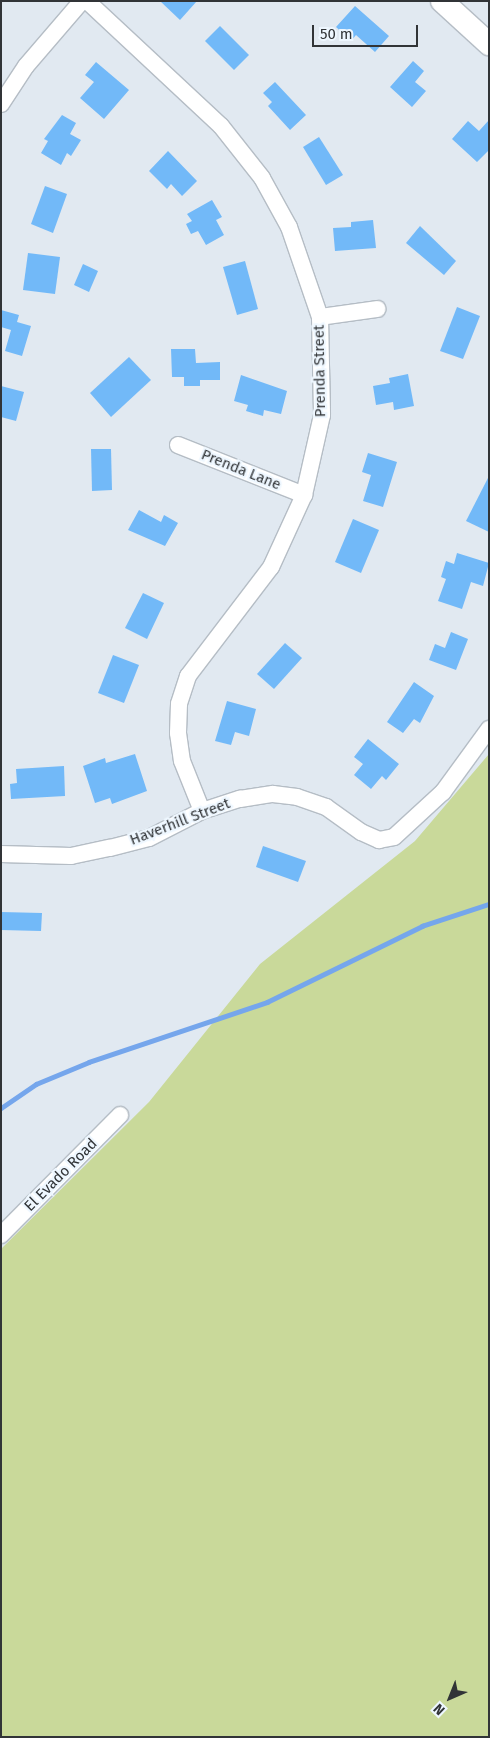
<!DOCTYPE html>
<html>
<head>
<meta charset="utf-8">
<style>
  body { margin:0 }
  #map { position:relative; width:490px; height:1738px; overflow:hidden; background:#e1e9f1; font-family:"Fira Sans",sans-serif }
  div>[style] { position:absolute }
  .green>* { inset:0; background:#c9d99a }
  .stream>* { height:4.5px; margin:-2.25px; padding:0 2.25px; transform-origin:2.25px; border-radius:2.25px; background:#75a6ec }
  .building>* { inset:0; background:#72b9f8 }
  .roads { filter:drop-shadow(1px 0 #b5bdc5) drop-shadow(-1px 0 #b5bdc5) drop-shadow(0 1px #b5bdc5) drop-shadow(0 -1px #b5bdc5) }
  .street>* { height:16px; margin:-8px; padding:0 8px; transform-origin:8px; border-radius:8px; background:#fff }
  .secondary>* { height:22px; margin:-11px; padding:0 11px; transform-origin:11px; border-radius:11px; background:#fff }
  span { translate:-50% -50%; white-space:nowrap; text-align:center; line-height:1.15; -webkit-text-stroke:4.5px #eef7ff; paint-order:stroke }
  .street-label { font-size:15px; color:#313437 }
  .frame { position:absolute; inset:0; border:2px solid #313437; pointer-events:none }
  .north { position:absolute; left:425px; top:1673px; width:50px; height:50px; -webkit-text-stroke:4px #eef7ff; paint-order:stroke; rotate:224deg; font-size:14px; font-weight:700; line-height:20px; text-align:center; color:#313437 }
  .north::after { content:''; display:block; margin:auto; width:18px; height:22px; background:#313437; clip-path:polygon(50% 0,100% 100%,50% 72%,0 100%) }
  .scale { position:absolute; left:312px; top:25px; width:106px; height:22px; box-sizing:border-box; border:2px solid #313437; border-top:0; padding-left:6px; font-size:15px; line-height:18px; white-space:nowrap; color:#313437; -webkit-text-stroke:4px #eef7ff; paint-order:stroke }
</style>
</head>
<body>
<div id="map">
  <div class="green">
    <div style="clip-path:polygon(489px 754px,489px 1737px,1px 1737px,1px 1249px,149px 1102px,260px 964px,415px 841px)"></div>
  </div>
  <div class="stream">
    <div style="left:1px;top:1108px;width:42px;rotate:-34.4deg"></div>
    <div style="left:36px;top:1084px;width:57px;rotate:-22.5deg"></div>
    <div style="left:89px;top:1062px;width:188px;rotate:-18.6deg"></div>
    <div style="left:267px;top:1002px;width:173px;rotate:-26.1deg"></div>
    <div style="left:422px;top:926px;width:71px;rotate:-18.2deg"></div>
  </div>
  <div class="building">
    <div style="clip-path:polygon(160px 1px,197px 1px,180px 20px)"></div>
    <div style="clip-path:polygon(355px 6px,389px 36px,375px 52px,356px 35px,351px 41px,336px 27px)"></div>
    <div style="clip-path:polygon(220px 26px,249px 55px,234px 70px,205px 41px)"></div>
    <div style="clip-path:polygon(413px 61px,424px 71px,415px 82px,426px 91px,412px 107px,390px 87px)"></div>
    <div style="clip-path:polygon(96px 62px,129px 90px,104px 119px,80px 98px,94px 82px,85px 75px)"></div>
    <div style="clip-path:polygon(275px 82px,306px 115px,290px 130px,268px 106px,272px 102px,263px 93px)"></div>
    <div style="clip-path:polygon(62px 115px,76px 123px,70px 134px,81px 140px,71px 156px,67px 153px,61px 165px,41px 153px,48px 141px,44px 139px)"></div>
    <div style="clip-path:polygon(489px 120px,489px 150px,477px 162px,452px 139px,468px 121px,479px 131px)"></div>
    <div style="clip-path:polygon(319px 137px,343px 175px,326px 185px,303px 147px)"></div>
    <div style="clip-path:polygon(168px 151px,197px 181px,182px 196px,171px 184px,167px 189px,149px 171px)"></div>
    <div style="clip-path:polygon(45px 186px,67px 194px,53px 233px,31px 224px)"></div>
    <div style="clip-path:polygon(212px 200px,222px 217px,216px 220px,224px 235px,206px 245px,198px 231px,191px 234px,186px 224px,192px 221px,187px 214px)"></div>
    <div style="clip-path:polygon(373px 220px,376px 248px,335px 251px,333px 228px,351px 227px,351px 222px)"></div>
    <div style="clip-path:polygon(420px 226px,456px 261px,444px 275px,406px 243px)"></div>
    <div style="clip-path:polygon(28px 253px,60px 257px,55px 294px,23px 290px)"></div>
    <div style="clip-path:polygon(245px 261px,258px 309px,237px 315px,223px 267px)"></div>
    <div style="clip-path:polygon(83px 264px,98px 271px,89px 292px,74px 285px)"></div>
    <div style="clip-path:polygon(457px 307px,480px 316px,463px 359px,440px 351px)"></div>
    <div style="clip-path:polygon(1px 310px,19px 315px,17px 322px,31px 326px,22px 356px,5px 351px,11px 330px,1px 327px)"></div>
    <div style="clip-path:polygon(171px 349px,195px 349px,196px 363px,220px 362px,220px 380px,200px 380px,200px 386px,184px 386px,184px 377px,172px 377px)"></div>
    <div style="clip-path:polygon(129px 357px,151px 380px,111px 417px,90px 393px)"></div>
    <div style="clip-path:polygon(408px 374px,414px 406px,394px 410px,393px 402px,376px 405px,373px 386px,390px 383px,389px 378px)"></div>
    <div style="clip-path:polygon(241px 375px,287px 391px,281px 414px,264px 410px,263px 416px,246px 411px,248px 405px,234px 401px)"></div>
    <div style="clip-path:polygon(1px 386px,24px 392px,16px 421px,1px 417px)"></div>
    <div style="clip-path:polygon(91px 449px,111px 449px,112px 490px,92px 491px)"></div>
    <div style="clip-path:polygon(368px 453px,397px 462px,383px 507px,363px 501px,371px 475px,362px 472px)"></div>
    <div style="clip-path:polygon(489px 476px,489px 532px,466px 521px)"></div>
    <div style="clip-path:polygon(139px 510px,161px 522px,164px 515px,178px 523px,165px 546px,128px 530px)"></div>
    <div style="clip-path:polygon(353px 519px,379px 530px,361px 573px,335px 562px)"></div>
    <div style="clip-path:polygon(457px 553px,489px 563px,483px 586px,471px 582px,462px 609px,438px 601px,446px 579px,441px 577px,446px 561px,454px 564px)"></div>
    <div style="clip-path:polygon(143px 593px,164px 603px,147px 639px,125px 628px)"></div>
    <div style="clip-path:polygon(451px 632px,468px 639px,456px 670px,429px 660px,435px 644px,445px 648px)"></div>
    <div style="clip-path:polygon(285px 643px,302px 658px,274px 689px,257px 674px)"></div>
    <div style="clip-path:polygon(113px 655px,139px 665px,124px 703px,98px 693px)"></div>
    <div style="clip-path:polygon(414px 682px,434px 696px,420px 723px,414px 719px,403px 733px,387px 722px)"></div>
    <div style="clip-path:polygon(227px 701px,256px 709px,249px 736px,235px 732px,231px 745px,215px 741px)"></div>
    <div style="clip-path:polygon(368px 739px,399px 764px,386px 780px,382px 776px,371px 789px,354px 775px,363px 764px,354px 757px)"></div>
    <div style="clip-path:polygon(135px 754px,147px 791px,112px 804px,110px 798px,95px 803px,83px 766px,105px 758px,106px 763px)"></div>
    <div style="clip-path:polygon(64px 766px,65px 796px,11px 799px,10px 784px,17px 783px,16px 769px)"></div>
    <div style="clip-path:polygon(263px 846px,306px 861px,298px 882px,256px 867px)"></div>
    <div style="clip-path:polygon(1px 912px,42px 913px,41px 931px,1px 930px)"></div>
  </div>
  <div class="roads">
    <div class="street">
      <div style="left:87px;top:1px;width:183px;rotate:43deg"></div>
      <div style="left:221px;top:126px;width:66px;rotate:51.7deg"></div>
      <div style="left:262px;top:178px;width:56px;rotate:61.1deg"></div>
      <div style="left:289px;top:227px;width:95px;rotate:71deg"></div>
      <div style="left:320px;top:317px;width:98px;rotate:88.8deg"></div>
      <div style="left:322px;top:415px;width:82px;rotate:102.7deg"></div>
      <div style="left:304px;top:495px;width:79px;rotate:114.6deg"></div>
      <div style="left:271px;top:567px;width:137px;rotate:127.3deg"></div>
      <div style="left:188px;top:676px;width:29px;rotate:108deg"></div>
      <div style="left:179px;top:704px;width:29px;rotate:92deg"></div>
      <div style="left:178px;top:733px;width:28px;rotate:82deg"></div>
      <div style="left:182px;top:761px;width:54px;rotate:68.2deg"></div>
      <div style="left:1px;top:104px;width:45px;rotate:-56.7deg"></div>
      <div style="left:26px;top:66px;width:86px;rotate:-49.3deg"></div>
      <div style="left:320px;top:317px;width:58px;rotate:-8deg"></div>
      <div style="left:178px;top:445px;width:136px;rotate:21.6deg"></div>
      <div style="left:1px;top:854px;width:70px;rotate:1.6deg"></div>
      <div style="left:71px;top:856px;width:40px;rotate:-12deg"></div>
      <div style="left:110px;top:848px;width:40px;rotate:-14.4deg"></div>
      <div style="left:149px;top:838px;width:59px;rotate:-27deg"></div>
      <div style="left:202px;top:811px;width:40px;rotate:-18deg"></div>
      <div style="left:240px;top:799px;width:33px;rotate:-9deg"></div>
      <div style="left:273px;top:794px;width:24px;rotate:7deg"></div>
      <div style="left:297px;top:797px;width:31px;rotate:19deg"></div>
      <div style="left:326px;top:807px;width:43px;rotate:35.5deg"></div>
      <div style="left:361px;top:832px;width:20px;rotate:24deg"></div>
      <div style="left:379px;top:840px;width:15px;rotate:-11deg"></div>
      <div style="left:394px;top:837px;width:67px;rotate:-42.6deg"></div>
      <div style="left:443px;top:792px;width:78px;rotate:-53.9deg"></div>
      <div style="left:1px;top:1235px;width:169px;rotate:-45.2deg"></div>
    </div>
    <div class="secondary">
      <div style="left:442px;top:1px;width:64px;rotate:42.5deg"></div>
    </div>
  </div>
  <div class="street-label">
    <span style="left:320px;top:371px;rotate:-91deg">Prenda Street</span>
    <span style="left:241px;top:470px;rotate:22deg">Prenda Lane</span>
    <span style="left:180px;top:822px;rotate:-21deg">Haverhill Street</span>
    <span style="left:61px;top:1175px;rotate:-45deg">El Evado Road</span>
  </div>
  <div class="frame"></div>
  <div class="north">N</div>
  <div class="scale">50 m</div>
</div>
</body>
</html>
